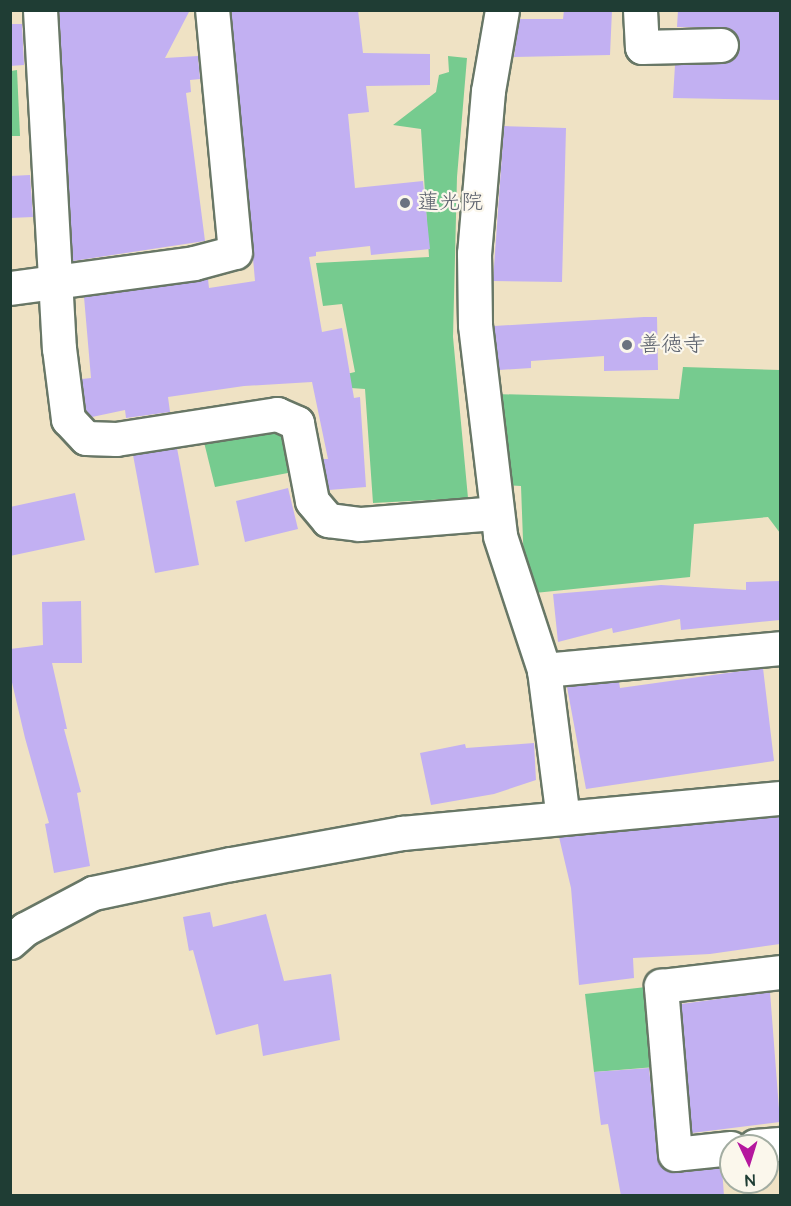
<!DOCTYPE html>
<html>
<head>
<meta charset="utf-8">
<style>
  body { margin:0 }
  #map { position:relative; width:791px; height:1206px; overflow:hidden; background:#efe2c4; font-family:"Architects Daughter","Klee One",sans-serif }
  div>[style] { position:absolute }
  .green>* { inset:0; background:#76cb8f }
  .building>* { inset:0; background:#c2b0f2 }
  .roads { filter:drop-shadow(2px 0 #687766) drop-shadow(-2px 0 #687766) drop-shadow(0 2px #687766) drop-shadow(0 -2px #687766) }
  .street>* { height:33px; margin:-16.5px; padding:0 16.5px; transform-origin:16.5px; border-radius:16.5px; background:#fff }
  .dots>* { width:16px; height:16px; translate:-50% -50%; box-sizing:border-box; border:3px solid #fbf7ec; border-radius:50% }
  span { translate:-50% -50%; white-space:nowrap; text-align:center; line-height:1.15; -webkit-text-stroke:4.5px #fbf7ec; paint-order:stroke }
  .worship-label { font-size:22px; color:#5b616d }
  .left { translate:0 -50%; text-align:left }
  .frame { position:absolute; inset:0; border:12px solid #1f3d34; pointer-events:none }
  .north { position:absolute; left:719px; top:1134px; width:60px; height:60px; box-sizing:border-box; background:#fbf7ec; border:2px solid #a3ada2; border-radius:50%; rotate:176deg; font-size:16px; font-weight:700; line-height:24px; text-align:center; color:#1f3d34 }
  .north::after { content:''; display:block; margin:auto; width:21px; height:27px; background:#b5179e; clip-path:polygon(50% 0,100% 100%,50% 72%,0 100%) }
</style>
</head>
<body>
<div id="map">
  <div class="green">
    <div style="clip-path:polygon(448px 56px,467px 58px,457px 177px,453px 337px,468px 498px,373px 503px,365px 389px,337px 387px,338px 376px,355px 372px,342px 304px,323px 306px,316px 263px,429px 257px,421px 129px,393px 125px,436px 92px,439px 75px,449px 72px)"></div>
    <div style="clip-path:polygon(17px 70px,20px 136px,11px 136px,11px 71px)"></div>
    <div style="clip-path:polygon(683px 367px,780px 370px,780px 533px,768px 517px,694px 524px,690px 577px,525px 594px,521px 486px,501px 485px,495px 394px,679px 399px)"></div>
    <div style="clip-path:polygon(265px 426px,284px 434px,293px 472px,215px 487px,203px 438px)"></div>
    <div style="clip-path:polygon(646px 987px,655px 1067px,594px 1072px,585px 994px)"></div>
  </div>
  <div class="building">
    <div style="clip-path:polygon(59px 10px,190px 10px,165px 58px,198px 56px,200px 79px,190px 80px,191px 92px,186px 93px,205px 241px,73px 261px)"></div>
    <div style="clip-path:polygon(231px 10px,358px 10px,363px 53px,430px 54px,430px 85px,366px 86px,369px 112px,348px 114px,355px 188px,423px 181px,430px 249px,371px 255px,370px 246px,316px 252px,316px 256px,309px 257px,322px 332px,342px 328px,354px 398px,360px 397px,366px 487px,329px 490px,323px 459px,328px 459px,312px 382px,244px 386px,168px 397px,170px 412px,126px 418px,125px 410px,92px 417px,86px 411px,82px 379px,91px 378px,84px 297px,208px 279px,209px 288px,255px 281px)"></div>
    <div style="clip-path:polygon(564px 10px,612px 10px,610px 55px,514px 57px,519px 19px,563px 19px)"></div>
    <div style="clip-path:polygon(678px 10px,780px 10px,780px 100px,673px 98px,675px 65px,730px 61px,740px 45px,729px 28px,677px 27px)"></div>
    <div style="clip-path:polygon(10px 24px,22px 24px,24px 65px,10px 66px)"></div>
    <div style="clip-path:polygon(504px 126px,566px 128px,562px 282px,493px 281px)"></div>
    <div style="clip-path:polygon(30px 175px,33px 217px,10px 218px,10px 176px)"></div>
    <div style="clip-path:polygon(644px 317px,657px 317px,658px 370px,604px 371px,604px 356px,531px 361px,531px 368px,499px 370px,494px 326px)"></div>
    <div style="clip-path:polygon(177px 448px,199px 565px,155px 573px,133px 455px)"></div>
    <div style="clip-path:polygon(288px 488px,298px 529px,245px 542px,236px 501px)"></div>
    <div style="clip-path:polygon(75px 493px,85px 540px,10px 556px,10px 507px)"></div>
    <div style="clip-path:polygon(780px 581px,780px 620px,681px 630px,680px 619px,613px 633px,612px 628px,558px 642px,553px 594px,661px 585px,746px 590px,746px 582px)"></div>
    <div style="clip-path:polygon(81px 601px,82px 663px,52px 663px,67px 729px,64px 729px,81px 792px,77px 793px,90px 866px,54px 873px,45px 824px,49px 823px,25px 738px,10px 674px,10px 649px,43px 645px,42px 602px)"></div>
    <div style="clip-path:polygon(763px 668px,774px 761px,586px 789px,567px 687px,619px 682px,620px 688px)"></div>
    <div style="clip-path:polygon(534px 743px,536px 780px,494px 794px,431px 805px,420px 753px,465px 744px,466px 748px)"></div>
    <div style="clip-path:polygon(780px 817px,780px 944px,710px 954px,633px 958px,634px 978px,579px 985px,571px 888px,559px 837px)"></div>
    <div style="clip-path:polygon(210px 912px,213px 927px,266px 914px,284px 981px,331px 974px,340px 1040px,263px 1056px,258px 1024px,216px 1035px,193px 950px,189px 951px,183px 917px)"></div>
    <div style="clip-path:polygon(770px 992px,780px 1122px,692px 1133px,681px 1004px)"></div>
    <div style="clip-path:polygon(649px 1068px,659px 1164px,676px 1173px,722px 1168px,724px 1196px,621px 1196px,608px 1124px,601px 1125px,594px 1072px)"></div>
  </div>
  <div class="roads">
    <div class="street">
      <div style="left:40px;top:10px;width:339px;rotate:86.8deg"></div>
      <div style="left:59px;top:348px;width:72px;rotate:82.8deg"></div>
      <div style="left:68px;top:419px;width:26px;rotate:47deg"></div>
      <div style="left:86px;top:438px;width:30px;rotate:2deg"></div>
      <div style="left:116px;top:439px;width:163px;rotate:-8.8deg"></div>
      <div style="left:277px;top:414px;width:22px;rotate:24deg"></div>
      <div style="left:297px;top:423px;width:79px;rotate:79.1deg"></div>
      <div style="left:312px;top:501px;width:25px;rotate:50deg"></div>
      <div style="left:328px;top:520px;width:31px;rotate:7deg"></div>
      <div style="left:359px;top:524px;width:138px;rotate:-4.6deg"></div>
      <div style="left:502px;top:10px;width:82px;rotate:99.8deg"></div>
      <div style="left:488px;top:91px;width:163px;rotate:94.9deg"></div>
      <div style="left:474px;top:253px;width:72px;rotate:89.2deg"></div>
      <div style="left:475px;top:325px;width:212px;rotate:83.2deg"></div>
      <div style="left:500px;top:536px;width:141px;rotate:71.8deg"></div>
      <div style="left:544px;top:670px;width:149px;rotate:82.7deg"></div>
      <div style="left:640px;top:10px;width:37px;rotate:87deg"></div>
      <div style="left:642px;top:47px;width:79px;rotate:-1.5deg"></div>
      <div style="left:10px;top:288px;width:186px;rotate:-7.7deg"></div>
      <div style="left:194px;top:263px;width:42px;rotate:-15deg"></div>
      <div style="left:235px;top:252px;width:243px;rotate:-95.4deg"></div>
      <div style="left:544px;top:670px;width:237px;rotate:-5.3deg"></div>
      <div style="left:10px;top:942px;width:20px;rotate:-41deg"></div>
      <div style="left:25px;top:929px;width:77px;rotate:-27.9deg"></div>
      <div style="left:93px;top:893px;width:141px;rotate:-11.9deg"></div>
      <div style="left:231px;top:864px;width:174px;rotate:-10.3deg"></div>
      <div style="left:402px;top:833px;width:380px;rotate:-5.3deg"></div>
      <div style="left:755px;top:1146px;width:25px;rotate:-5deg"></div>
      <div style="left:731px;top:1148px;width:56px;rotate:173.9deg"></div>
      <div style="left:675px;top:1154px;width:169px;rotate:-94.8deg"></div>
      <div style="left:661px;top:986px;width:120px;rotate:-6.7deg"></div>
    </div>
  </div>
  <div class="dots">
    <div style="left:405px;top:203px;background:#6b7280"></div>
    <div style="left:627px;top:345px;background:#6b7280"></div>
  </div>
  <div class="worship-label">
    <span class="left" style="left:417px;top:203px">蓮光院</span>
    <span class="left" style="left:639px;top:345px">善徳寺</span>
  </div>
  <div class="frame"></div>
  <div class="north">N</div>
</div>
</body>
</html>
